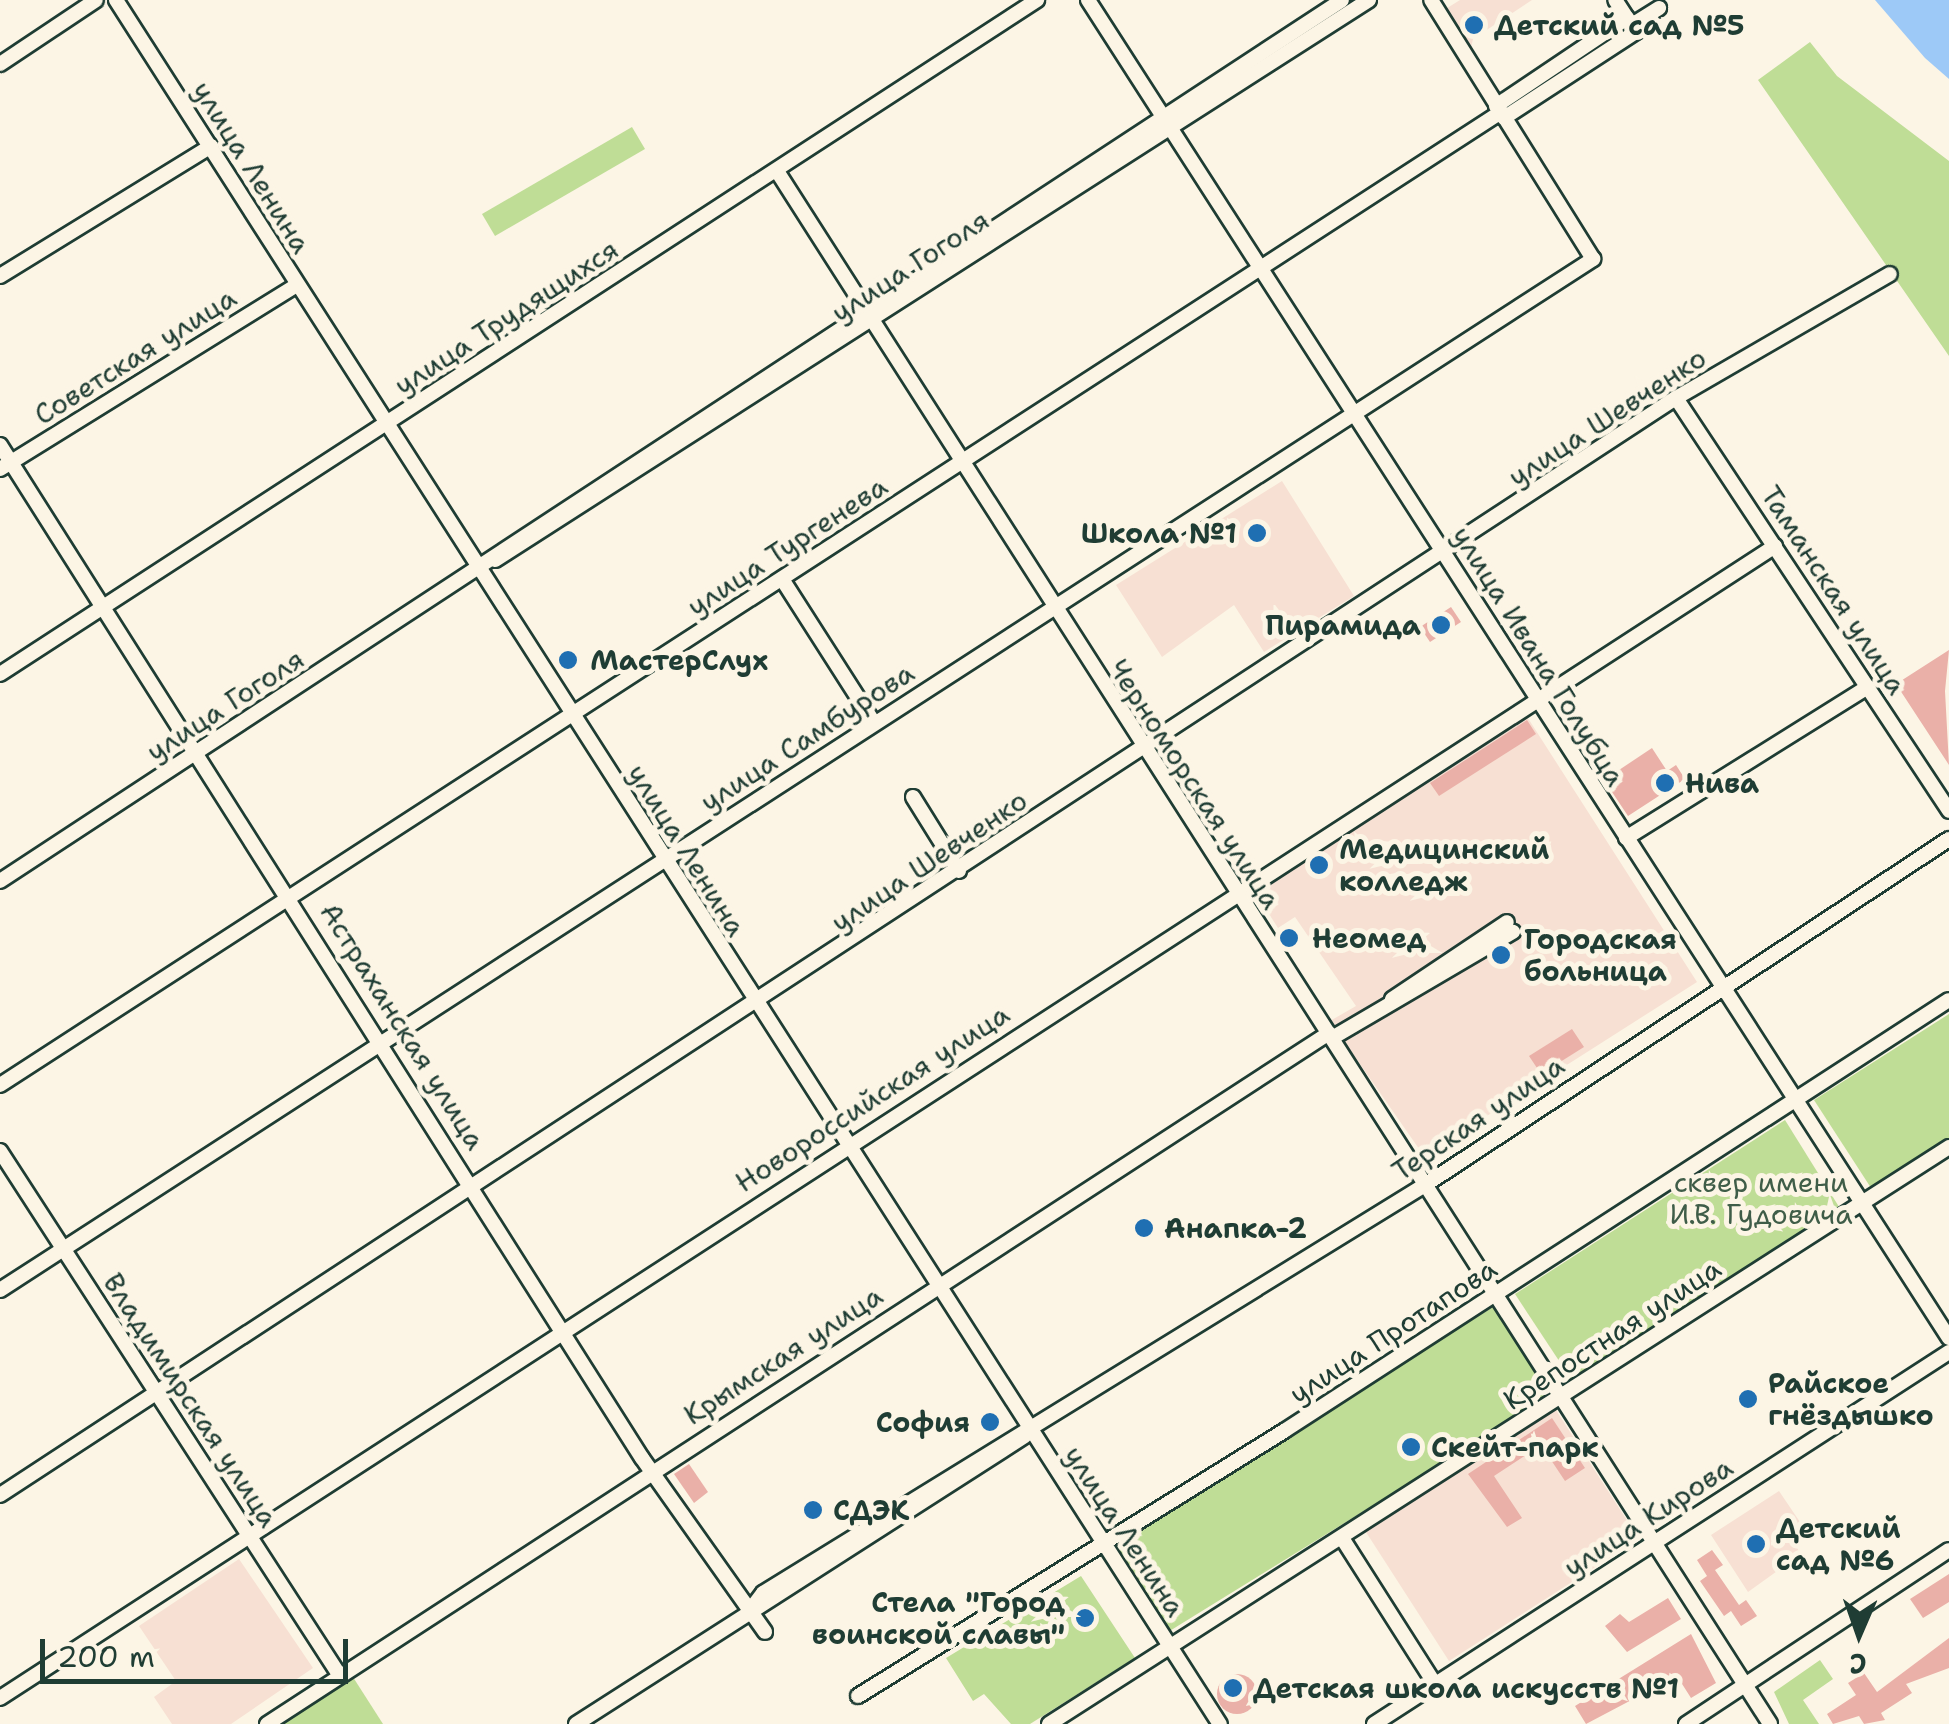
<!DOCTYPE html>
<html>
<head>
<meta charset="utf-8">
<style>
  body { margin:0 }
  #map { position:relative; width:1949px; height:1724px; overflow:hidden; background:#fcf5e5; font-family:"Shantell Sans",sans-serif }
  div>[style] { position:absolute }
  .built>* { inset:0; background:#f7e0d3 }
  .green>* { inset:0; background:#bfdd96 }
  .water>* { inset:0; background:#9dc9f7 }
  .building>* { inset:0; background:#eab0a8 }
  .round { border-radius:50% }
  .roads { filter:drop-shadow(2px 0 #1f3d34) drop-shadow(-2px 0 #1f3d34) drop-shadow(0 2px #1f3d34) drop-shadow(0 -2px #1f3d34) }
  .minor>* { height:14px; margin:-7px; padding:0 7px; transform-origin:7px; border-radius:7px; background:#fcf5e5 }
  .dots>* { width:28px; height:28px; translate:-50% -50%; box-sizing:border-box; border:5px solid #fcf5e5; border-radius:50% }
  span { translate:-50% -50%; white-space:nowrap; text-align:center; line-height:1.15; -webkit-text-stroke:10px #fcf5e5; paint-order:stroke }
  .poi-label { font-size:28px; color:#1f3d34; font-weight:700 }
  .left { translate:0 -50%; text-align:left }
  .right { translate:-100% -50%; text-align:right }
  .street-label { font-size:28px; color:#1f3d34 }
  .park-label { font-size:28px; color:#3f5d48 }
  .north { position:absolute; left:1809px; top:1584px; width:100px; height:100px; -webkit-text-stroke:8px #fcf5e5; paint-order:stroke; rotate:182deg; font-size:28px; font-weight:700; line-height:40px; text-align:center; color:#1f3d34 }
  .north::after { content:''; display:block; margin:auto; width:35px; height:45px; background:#1f3d34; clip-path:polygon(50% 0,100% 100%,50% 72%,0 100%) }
  .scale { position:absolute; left:40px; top:1639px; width:308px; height:45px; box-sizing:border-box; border:5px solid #1f3d34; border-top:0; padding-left:12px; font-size:30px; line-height:35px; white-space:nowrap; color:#1f3d34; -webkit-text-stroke:8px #fcf5e5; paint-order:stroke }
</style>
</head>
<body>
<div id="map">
  <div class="built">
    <div style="clip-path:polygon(1460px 0,1532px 0,1473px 39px,1470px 52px,1444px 10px)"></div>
    <div style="clip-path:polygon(1282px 481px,1354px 596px,1264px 652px,1234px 605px,1162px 657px,1116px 585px)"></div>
    <div style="clip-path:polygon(1524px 712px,1697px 982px,1424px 1156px,1330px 1021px,1356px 1006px,1295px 917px,1278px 928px,1252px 887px)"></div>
    <div style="clip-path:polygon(1554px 1407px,1639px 1539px,1449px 1661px,1364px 1529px)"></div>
    <div style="clip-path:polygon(1779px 1491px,1802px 1525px,1788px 1534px,1801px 1554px,1748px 1592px,1711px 1535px)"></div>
    <div style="clip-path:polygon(239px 1559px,313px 1668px,231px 1724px,172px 1724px,154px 1697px,176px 1681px,139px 1626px)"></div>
  </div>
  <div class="green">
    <div style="clip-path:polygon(1810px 42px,1837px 76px,1949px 161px,1949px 356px,1758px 80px)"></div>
    <div style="clip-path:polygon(632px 127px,645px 149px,495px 236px,482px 214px)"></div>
    <div style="clip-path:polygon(1949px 1014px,1949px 1143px,1873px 1191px,1814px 1100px)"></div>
    <div style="clip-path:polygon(1785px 1120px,1841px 1210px,1573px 1382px,1515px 1294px)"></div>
    <div style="clip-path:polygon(1493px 1307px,1550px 1396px,1168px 1632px,1110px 1545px)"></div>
    <div style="clip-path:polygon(1081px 1576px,1135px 1658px,1030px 1724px,1011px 1724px,984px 1694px,973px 1701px,946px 1658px)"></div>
    <div style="clip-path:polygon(1820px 1660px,1833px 1679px,1803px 1700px,1819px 1724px,1789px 1724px,1774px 1692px)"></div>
    <div style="clip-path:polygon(351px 1674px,383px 1724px,275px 1724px)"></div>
  </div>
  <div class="water">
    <div style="clip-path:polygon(1875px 0,1949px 0,1949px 79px,1925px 58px)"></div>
  </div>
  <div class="building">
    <div style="clip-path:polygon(1451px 607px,1461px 622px,1430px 642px,1420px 627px)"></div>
    <div style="clip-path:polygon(1949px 650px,1945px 691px,1949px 765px,1896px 684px)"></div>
    <div style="clip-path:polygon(1527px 720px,1536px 734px,1439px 796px,1430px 783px)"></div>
    <div style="clip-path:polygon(1652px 748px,1667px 771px,1676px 765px,1685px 779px,1628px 816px,1604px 780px)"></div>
    <div style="clip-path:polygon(1572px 1029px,1584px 1047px,1541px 1074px,1529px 1056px)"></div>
    <div style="clip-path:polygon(1552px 1418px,1585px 1468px,1565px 1481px,1541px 1445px,1494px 1476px,1522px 1518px,1507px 1527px,1468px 1474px)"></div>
    <div style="clip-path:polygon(689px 1464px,708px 1492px,694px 1503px,674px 1474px)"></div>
    <div style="clip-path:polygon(1712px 1550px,1723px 1565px,1715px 1570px,1739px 1605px,1746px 1600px,1757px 1616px,1741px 1626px,1731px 1611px,1724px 1616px,1700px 1581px,1707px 1576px,1697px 1560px)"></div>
    <div style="clip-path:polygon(1949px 1574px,1949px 1602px,1923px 1618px,1910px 1599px)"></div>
    <div style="clip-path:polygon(1668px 1598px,1681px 1619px,1627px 1652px,1605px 1626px,1620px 1614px,1629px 1622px)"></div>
    <div style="clip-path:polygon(1691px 1634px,1716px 1683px,1691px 1698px,1677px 1676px,1586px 1724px,1575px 1706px)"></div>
    <div style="clip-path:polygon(1949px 1638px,1949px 1668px,1906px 1684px,1912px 1693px,1881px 1713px,1885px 1720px,1864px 1724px,1859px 1716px,1833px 1724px,1827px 1714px,1856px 1695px,1848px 1683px,1864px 1673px,1877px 1692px)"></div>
    <div class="round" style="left:1217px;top:1674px;width:40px;height:40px"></div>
  </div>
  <div class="roads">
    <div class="minor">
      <div style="left:116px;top:0;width:2047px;rotate:57.37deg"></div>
      <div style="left:1088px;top:0;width:1591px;rotate:57.24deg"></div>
      <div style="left:1632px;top:25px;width:32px;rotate:-32deg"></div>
      <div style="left:0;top:64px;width:115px;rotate:-33.7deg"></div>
      <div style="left:1496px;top:106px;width:158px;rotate:-33.9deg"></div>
      <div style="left:1504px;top:118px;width:158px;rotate:-33.1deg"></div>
      <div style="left:1636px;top:32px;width:38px;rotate:-123deg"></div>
      <div style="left:777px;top:171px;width:1843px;rotate:57.4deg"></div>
      <div style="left:0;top:276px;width:248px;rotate:-31.6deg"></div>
      <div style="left:1676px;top:398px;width:495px;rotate:56.5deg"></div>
      <div style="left:0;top:445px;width:1199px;rotate:57.64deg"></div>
      <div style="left:642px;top:1458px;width:213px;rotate:54.7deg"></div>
      <div style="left:0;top:469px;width:349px;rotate:-31.8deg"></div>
      <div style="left:495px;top:560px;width:1038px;rotate:-32.65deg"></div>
      <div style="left:782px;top:579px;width:171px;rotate:57.4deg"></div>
      <div style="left:0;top:674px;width:1237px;rotate:-33.02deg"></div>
      <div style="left:913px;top:797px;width:87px;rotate:58.1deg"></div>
      <div style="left:1626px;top:838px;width:285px;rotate:-32deg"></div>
      <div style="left:0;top:881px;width:1605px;rotate:-33.28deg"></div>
      <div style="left:1392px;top:999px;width:138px;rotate:-33.8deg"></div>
      <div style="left:1332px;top:1038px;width:210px;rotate:-30.4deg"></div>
      <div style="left:0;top:1085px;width:1789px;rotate:-32.95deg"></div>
      <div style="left:0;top:1151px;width:625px;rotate:57.07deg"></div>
      <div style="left:0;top:1290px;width:1898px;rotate:-32.91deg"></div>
      <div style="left:1593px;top:259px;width:305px;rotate:-122deg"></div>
      <div style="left:0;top:1495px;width:2003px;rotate:-33.21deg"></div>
      <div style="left:1676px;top:398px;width:247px;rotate:-30.1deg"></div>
      <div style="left:1342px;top:1538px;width:173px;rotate:57.5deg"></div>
      <div style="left:751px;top:1609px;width:20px;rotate:-53deg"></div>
      <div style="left:763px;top:1593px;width:778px;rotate:-31.65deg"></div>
      <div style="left:1425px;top:1185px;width:628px;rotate:-33.44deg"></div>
      <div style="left:858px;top:1696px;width:502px;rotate:-31.88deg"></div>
      <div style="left:1284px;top:1431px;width:792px;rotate:-32.95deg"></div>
      <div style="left:0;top:1698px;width:2116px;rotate:-32.98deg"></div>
      <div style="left:267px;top:1724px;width:1267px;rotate:-33.05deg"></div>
      <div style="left:576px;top:1724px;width:533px;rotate:-32.68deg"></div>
      <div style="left:1049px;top:1724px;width:1069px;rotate:-32.66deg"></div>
      <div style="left:1374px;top:1724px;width:685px;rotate:-32.9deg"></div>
      <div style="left:1686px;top:1724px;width:315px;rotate:-33.5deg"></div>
    </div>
  </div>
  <div class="dots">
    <div style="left:1474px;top:25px;background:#1f6fb2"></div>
    <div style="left:1257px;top:533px;background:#1f6fb2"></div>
    <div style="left:1441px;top:625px;background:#1f6fb2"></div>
    <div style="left:568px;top:660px;background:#1f6fb2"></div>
    <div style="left:1665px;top:783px;background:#1f6fb2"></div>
    <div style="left:1319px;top:865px;background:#1f6fb2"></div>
    <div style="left:1289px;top:938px;background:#1f6fb2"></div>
    <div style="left:1501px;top:955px;background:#1f6fb2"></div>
    <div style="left:1144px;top:1228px;background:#1f6fb2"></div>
    <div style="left:1748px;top:1399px;background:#1f6fb2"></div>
    <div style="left:990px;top:1422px;background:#1f6fb2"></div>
    <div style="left:1411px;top:1447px;background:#1f6fb2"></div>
    <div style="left:813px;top:1510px;background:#1f6fb2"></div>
    <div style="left:1756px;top:1544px;background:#1f6fb2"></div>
    <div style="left:1085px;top:1618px;background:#1f6fb2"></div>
    <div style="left:1233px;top:1688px;background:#1f6fb2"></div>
  </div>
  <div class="poi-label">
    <span class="left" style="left:1494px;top:25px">Детский сад №5</span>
    <span class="right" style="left:1237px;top:533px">Школа №1</span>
    <span class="right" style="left:1421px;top:625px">Пирамида</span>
    <span class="left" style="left:590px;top:660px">МастерСлух</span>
    <span class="left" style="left:1685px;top:783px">Нива</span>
    <span class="left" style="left:1339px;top:865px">Медицинский<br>колледж</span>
    <span class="left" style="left:1312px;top:938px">Неомед</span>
    <span class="left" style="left:1524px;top:955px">Городская<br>больница</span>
    <span class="left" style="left:1164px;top:1228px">Анапка-2</span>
    <span class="left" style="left:1768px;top:1399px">Райское<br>гнёздышко</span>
    <span class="right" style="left:970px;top:1422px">София</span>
    <span class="left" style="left:1431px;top:1447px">Скейт-парк</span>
    <span class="left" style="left:833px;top:1510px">СДЭК</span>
    <span class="left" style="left:1776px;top:1544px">Детский<br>сад №6</span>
    <span class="right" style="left:1065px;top:1618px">Стела "Город<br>воинской славы"</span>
    <span class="left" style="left:1253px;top:1688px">Детская школа искусcтв №1</span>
  </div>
  <div class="street-label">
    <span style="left:252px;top:167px;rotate:58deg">улица Ленина</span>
    <span style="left:910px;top:266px;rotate:-33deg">улица Гоголя</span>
    <span style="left:506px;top:317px;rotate:-33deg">улица Трудящихся</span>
    <span style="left:135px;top:356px;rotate:-32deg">Советская улица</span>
    <span style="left:1607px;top:417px;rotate:-33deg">улица Шевченко</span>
    <span style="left:787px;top:546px;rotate:-33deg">улица Тургенева</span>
    <span style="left:1834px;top:590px;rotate:57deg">Таманская улица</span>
    <span style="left:1539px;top:656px;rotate:58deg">улица Ивана Голубца</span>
    <span style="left:225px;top:705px;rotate:-33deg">улица Гоголя</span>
    <span style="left:807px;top:737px;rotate:-33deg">улица Самбурова</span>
    <span style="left:1195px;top:784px;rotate:57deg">Черноморская улица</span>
    <span style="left:687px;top:850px;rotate:58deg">улица Ленина</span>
    <span style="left:929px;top:861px;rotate:-34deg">улица Шевченко</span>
    <span style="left:403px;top:1026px;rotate:58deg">Астраханская улица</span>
    <span style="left:872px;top:1098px;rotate:-33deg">Новороссийская улица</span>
    <span style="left:1478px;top:1118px;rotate:-34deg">Терская улица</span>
    <span style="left:1393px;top:1331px;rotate:-33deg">улица Протапова</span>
    <span style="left:1612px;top:1334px;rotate:-33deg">Крепостная улица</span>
    <span style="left:783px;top:1355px;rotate:-33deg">Крымская улица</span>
    <span style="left:191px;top:1400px;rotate:57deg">Владимирская улица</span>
    <span style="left:1648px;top:1517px;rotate:-33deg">улица Кирова</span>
    <span style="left:1125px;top:1531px;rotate:57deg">улица Ленина</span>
  </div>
  <div class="park-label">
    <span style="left:1761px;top:1198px">сквер имени<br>И.В. Гудовича</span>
  </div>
  <div class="north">С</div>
  <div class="scale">200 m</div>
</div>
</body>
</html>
